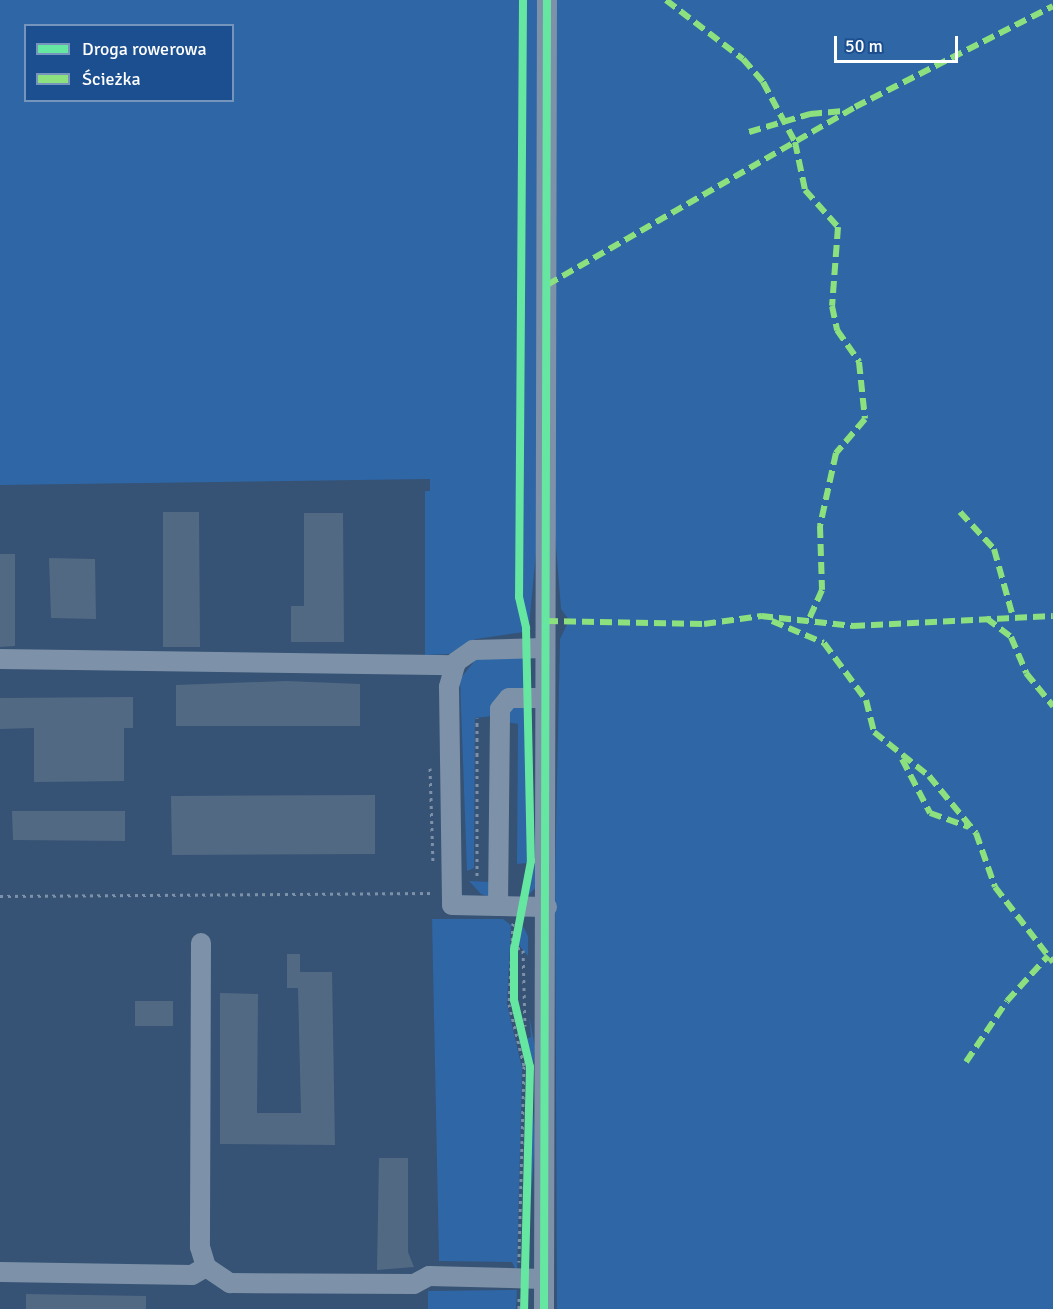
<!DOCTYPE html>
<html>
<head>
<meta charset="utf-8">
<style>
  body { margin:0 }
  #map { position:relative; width:1053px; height:1309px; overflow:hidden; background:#365274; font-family:Signika,sans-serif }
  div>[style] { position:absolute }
  .green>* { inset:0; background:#2f66a5 }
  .building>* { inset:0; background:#526984 }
  .path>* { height:3px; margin-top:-1.5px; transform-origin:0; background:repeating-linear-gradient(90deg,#7d92a8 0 3px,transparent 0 7.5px) }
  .minor>* { height:20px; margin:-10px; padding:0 10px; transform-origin:10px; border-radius:10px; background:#7d92a8 }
  .quiet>* { height:6px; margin-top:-3px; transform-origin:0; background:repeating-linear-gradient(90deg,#8de07e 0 12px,transparent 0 18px) }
  .cycleway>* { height:8px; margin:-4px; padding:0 4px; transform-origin:4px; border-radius:4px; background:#66e7a1 }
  span { translate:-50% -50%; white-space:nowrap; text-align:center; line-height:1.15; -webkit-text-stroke:4.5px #1b4f8f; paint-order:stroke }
  .legend { position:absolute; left:24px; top:24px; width:210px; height:78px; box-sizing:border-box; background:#1b4f8f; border:2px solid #7695bc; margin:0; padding:8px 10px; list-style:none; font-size:18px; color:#fff }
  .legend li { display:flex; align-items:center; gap:12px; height:30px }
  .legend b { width:30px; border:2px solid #7695bc }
  .scale { position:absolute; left:834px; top:36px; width:124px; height:27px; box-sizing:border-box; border:3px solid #fff; border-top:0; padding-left:8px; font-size:18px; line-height:21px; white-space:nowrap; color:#fff; -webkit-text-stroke:4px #1b4f8f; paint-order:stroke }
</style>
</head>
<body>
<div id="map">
  <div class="green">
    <div style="clip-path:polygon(evenodd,0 0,519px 0,517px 598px,524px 632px,476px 639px,449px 654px,425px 655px,425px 491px,430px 491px,430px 479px,0 485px,0 0,26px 26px,232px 26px,232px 100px,26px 100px,26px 26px)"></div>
    <div style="clip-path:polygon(526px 0,539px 0,537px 543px,529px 626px,523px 603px)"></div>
    <div style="clip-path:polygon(554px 0,1053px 0,1053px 1309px,557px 1309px,555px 875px,560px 639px,569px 620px,561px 609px,554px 522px)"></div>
    <div style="clip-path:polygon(524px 657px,524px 691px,500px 693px,492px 716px,475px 718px,474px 868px,467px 871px,460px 679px,477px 658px)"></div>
    <div style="clip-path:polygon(524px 705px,528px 863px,517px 864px,518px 724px,507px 722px,508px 708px)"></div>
    <div style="clip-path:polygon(530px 708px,536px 887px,527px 897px,533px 864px)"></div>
    <div style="clip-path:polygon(469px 881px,492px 882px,490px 897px,481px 894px)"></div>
    <div style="clip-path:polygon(432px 919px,503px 919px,511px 925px,507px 1004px,522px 1068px,517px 1273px,512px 1262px,439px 1261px)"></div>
    <div style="clip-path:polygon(523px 926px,528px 936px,528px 956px,518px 944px)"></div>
    <div style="clip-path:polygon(529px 1015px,535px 1047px,532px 1076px,526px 1039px,531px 1037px)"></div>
    <div style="clip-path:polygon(532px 1097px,535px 1141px,526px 1269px,531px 1147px)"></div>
    <div style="clip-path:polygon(517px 1290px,516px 1309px,428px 1309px,428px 1291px)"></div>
  </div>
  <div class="building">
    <div style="clip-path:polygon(163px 512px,199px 512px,200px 647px,163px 647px)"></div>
    <div style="clip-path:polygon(304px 513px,343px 513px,344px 642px,291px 642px,291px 606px,304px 606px)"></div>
    <div style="clip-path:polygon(0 554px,15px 554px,15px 646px,0 647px)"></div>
    <div style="clip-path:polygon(49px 558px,95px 559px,96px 619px,51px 618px)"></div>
    <div style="clip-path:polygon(286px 681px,360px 684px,360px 726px,176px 726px,176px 685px)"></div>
    <div style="clip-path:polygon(133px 697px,133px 728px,124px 728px,124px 781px,34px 782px,34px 728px,0 729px,0 698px)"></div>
    <div style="clip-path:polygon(375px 795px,375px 854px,172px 855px,171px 796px)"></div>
    <div style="clip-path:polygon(12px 811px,125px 811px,125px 841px,13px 840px)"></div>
    <div style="clip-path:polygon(287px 954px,300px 954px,300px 972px,332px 972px,335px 1145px,220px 1144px,220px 993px,258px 994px,257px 1113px,301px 1113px,298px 988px,287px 988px)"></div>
    <div style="clip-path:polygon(135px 1001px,173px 1001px,173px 1026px,135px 1026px)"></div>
    <div style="clip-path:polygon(379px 1158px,408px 1158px,408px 1252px,414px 1267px,377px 1270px)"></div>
    <div style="clip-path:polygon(26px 1294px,146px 1296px,146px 1309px,26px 1309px)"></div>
  </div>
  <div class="path">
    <div style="left:430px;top:768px;width:96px;rotate:88.2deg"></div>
    <div style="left:477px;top:876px;width:158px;rotate:-90deg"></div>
    <div style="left:0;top:896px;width:433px;rotate:-0.4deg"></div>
    <div style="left:513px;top:923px;width:81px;rotate:92.8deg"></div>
    <div style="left:509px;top:1004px;width:64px;rotate:76.4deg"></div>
    <div style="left:524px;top:1066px;width:196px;rotate:91.5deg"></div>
    <div style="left:510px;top:945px;width:14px;rotate:21deg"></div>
    <div style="left:523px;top:950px;width:76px;rotate:88.5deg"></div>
    <div style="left:519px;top:1309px;width:14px;rotate:-90deg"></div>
  </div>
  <div class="minor">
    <div style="left:545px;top:648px;width:72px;rotate:178.4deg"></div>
    <div style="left:473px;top:650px;width:21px;rotate:145deg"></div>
    <div style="left:456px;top:662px;width:26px;rotate:106deg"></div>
    <div style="left:449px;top:687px;width:218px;rotate:89.2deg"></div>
    <div style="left:452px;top:905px;width:95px;rotate:1.2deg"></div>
    <div style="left:0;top:659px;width:455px;rotate:0.8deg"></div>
    <div style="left:498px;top:906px;width:197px;rotate:-89.4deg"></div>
    <div style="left:500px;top:709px;width:14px;rotate:-51deg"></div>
    <div style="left:509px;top:698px;width:36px"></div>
    <div style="left:201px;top:943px;width:304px;rotate:90.2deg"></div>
    <div style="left:200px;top:1247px;width:21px;rotate:73deg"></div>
    <div style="left:206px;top:1267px;width:29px;rotate:34deg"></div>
    <div style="left:230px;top:1283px;width:184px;rotate:0.3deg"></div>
    <div style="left:414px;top:1284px;width:17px;rotate:-28deg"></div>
    <div style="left:429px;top:1276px;width:115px;rotate:1.5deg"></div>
    <div style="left:0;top:1272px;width:192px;rotate:0.9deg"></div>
    <div style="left:192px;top:1275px;width:16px;rotate:-30deg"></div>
    <div style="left:544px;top:1309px;width:1309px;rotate:-89.87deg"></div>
  </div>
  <div class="quiet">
    <div style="left:666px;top:0;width:97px;rotate:37.5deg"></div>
    <div style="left:743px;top:59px;width:30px;rotate:49deg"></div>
    <div style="left:763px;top:82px;width:68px;rotate:61.9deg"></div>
    <div style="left:795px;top:142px;width:49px;rotate:78.2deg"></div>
    <div style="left:805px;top:190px;width:50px;rotate:48.3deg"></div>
    <div style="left:838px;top:227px;width:79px;rotate:94.3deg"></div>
    <div style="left:832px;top:306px;width:25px;rotate:78deg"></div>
    <div style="left:837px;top:330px;width:39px;rotate:55deg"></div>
    <div style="left:859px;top:362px;width:57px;rotate:84deg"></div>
    <div style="left:865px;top:419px;width:45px;rotate:130.5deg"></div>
    <div style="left:836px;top:453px;width:75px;rotate:102.4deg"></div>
    <div style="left:820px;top:526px;width:64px;rotate:88.2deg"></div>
    <div style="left:822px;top:590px;width:34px;rotate:114deg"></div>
    <div style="left:749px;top:132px;width:64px;rotate:-16.4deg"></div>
    <div style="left:810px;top:114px;width:36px;rotate:-5deg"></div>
    <div style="left:547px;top:285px;width:356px;rotate:-30deg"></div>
    <div style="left:855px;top:107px;width:222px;rotate:-27deg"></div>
    <div style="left:960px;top:512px;width:50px;rotate:47.4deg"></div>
    <div style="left:994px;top:549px;width:71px;rotate:74.4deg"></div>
    <div style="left:986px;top:618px;width:31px;rotate:37deg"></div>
    <div style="left:1011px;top:637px;width:39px;rotate:67deg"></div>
    <div style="left:1026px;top:673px;width:43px;rotate:50.7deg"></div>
    <div style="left:546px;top:621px;width:158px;rotate:1.1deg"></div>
    <div style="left:704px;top:624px;width:58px;rotate:-8deg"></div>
    <div style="left:761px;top:616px;width:93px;rotate:6.2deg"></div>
    <div style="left:853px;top:626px;width:200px;rotate:-2.9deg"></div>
    <div style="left:772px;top:621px;width:56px;rotate:22.9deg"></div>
    <div style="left:824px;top:643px;width:71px;rotate:53.6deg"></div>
    <div style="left:866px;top:700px;width:33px;rotate:76deg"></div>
    <div style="left:874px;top:732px;width:70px;rotate:38.7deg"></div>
    <div style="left:929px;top:776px;width:74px;rotate:50.5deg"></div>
    <div style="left:976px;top:833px;width:57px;rotate:70.6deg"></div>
    <div style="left:995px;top:887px;width:95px;rotate:52.3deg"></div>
    <div style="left:902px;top:759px;width:61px;rotate:62.6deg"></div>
    <div style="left:930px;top:813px;width:41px;rotate:19.7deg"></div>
    <div style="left:966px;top:1062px;width:73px;rotate:-56.1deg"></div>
    <div style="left:1007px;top:1001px;width:61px;rotate:-47.7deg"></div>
  </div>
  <div class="cycleway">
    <div style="left:523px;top:0;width:597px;rotate:90.38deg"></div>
    <div style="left:519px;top:597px;width:32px;rotate:77deg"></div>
    <div style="left:526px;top:628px;width:233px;rotate:88.8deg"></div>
    <div style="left:531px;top:861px;width:91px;rotate:100.8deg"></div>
    <div style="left:514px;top:950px;width:50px;rotate:90deg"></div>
    <div style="left:514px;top:1000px;width:69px;rotate:76.6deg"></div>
    <div style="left:530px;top:1067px;width:242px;rotate:91.4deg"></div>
    <div style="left:544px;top:1309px;width:1309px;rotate:-89.87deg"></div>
  </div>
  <ul class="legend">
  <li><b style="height:8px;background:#66e7a1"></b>Droga rowerowa</li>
  <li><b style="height:8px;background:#8de07e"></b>Ścieżka</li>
  </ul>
  <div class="scale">50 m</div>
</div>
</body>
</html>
